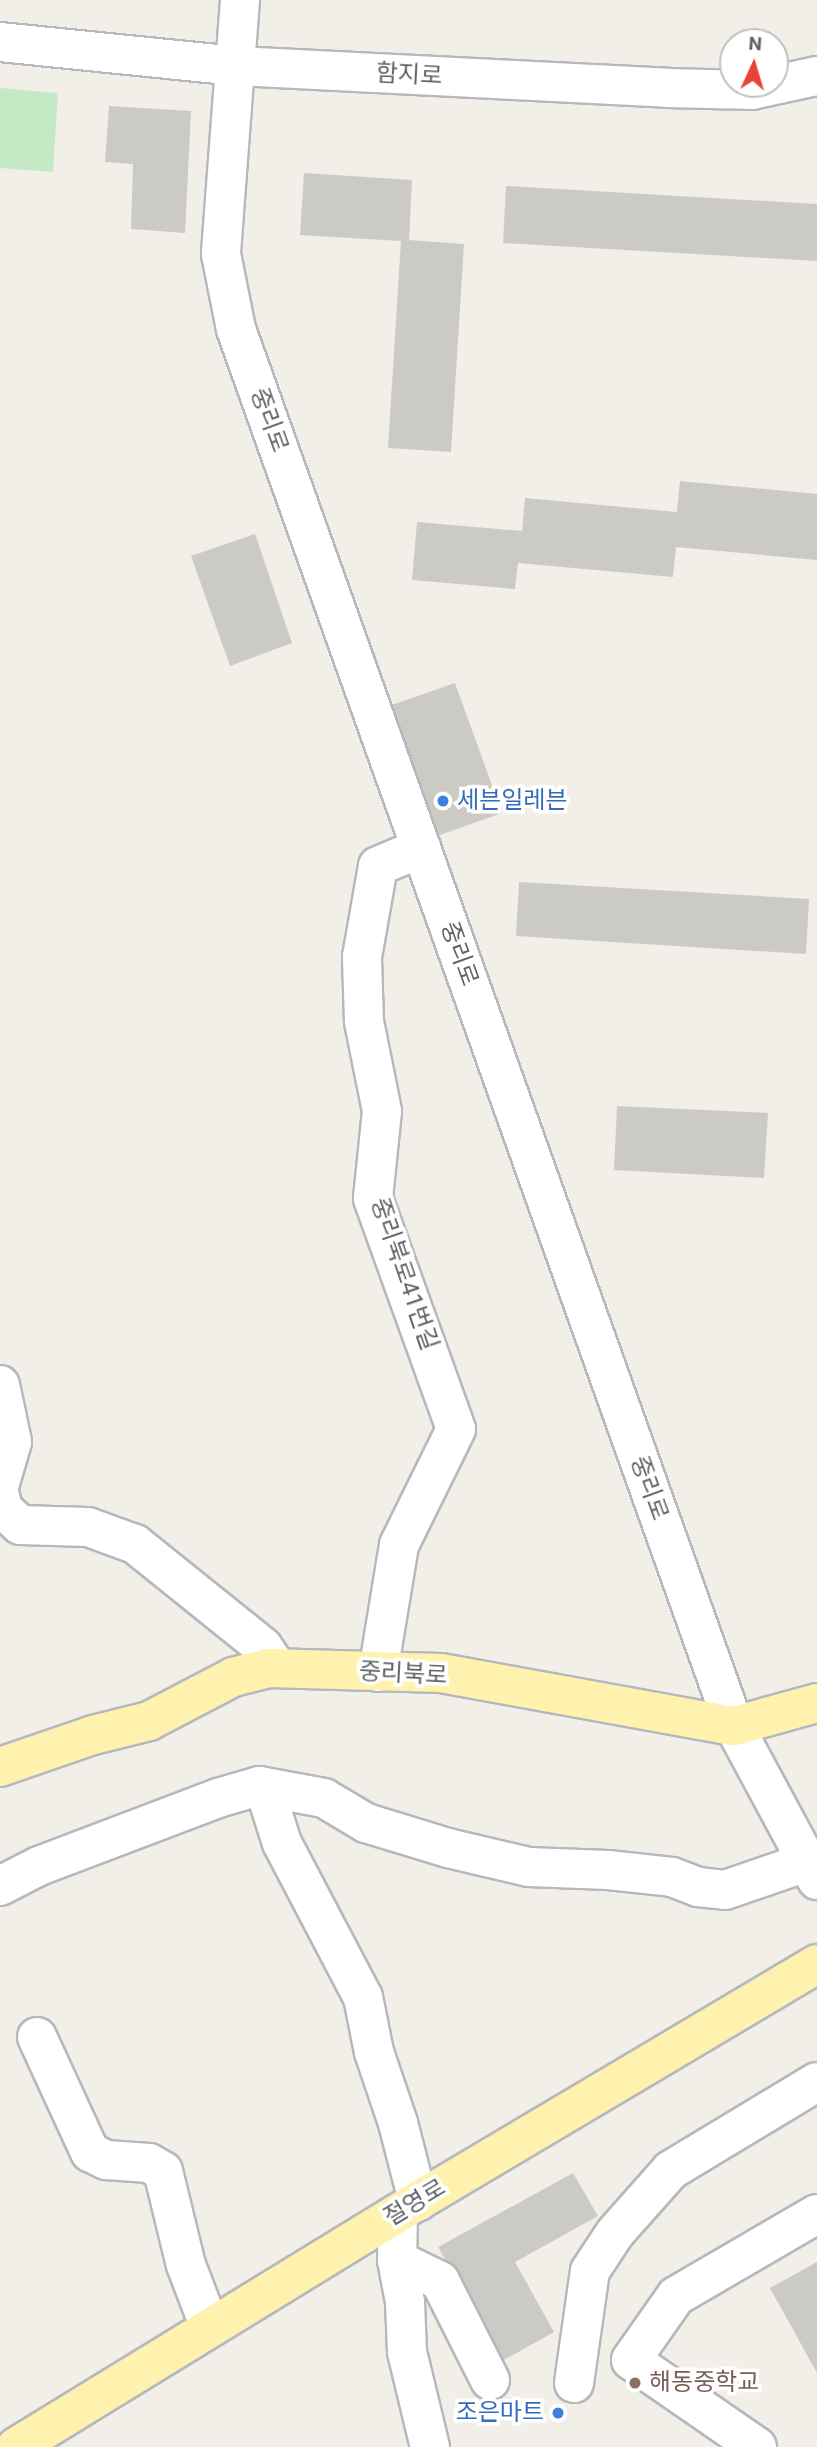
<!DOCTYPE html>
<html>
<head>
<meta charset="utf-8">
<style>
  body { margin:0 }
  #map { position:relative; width:817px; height:2447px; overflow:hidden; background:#f1efe8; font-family:Roboto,"Noto Sans KR",sans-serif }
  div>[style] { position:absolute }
  .green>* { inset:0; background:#c5e8c5 }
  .building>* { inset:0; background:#cccac5 }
  .roads { filter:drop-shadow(2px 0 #b5b8bc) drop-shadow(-2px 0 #b5b8bc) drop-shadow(0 2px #b5b8bc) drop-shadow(0 -2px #b5b8bc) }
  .minor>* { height:38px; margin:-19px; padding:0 19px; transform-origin:19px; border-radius:19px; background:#fff }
  .major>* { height:38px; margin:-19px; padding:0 19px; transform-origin:19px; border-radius:19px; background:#fff2af }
  .dots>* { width:19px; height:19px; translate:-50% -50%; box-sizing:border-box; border:4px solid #fff; border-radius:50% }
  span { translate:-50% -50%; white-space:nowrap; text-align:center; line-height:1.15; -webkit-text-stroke:7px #fff; paint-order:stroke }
  .street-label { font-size:24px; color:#5f6368 }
  .shop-label { font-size:24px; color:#366cbe }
  .left { translate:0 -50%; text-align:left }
  .right { translate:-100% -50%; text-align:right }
  .education-label { font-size:24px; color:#785e54 }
  .north { position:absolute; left:719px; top:28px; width:70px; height:70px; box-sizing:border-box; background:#fff; border:2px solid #bfc1c3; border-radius:50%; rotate:4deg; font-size:19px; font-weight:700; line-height:28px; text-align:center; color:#5f6368 }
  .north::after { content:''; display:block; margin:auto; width:24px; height:32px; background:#ea4335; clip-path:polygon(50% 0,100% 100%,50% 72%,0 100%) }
</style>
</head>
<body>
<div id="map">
  <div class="green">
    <div style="clip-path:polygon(0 88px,58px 93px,53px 172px,0 168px)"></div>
  </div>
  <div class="building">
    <div style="clip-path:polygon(109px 106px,191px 111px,185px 233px,131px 229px,133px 164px,105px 162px)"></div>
    <div style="clip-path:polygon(304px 173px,412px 180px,409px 240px,464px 244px,451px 452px,388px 448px,401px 241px,300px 235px)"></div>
    <div style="clip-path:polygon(506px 186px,817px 204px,817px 261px,503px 243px)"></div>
    <div style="clip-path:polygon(680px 481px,817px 494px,817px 560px,676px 547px,673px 577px,518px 563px,515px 589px,412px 580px,417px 522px,522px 531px,525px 498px,677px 512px)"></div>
    <div style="clip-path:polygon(255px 534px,292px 643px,230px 666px,191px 556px)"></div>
    <div style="clip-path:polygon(455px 683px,502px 813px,437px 836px,389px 706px)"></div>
    <div style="clip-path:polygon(519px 882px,809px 899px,806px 954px,516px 936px)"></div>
    <div style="clip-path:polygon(617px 1106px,768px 1113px,764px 1178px,614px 1170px)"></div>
    <div style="clip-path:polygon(573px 2173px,598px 2216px,515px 2262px,554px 2332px,502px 2361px,438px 2247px)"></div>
    <div style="clip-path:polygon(817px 2262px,817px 2373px,770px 2288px)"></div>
  </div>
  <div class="roads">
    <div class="minor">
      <div style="left:240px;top:0;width:255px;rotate:94.3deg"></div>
      <div style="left:221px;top:254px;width:76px;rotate:78.7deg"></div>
      <div style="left:236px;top:329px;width:1483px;rotate:70.38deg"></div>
      <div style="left:734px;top:1726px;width:175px;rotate:61.7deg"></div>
      <div style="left:0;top:42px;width:238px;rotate:5.8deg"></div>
      <div style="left:237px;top:66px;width:431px;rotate:2.9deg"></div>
      <div style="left:667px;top:88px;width:85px;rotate:1.3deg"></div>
      <div style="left:752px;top:90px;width:66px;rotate:-12.2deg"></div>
      <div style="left:0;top:1385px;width:58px;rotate:78.1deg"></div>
      <div style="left:12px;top:1442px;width:43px;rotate:106.3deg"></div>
      <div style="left:0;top:1496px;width:13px;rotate:77deg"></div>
      <div style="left:3px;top:1509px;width:23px;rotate:43deg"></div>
      <div style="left:20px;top:1525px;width:68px;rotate:1.7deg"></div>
      <div style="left:88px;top:1527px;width:50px;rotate:19.9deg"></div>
      <div style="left:135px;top:1544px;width:164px;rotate:38.8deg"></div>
      <div style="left:263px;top:1647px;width:25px;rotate:56deg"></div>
      <div style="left:378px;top:1672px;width:129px;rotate:-80.6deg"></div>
      <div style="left:399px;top:1545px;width:129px;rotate:-63.8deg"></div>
      <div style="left:456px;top:1429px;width:245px;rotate:-109.8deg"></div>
      <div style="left:373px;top:1198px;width:87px;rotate:-84.1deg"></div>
      <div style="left:382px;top:1111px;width:91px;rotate:-101.4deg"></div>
      <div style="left:364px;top:1022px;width:65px;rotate:-91.8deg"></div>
      <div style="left:362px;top:957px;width:92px;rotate:-80deg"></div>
      <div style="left:378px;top:866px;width:47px;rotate:-22.7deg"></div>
      <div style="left:264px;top:1787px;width:59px;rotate:72.2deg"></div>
      <div style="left:282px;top:1843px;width:174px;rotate:62.3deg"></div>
      <div style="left:363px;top:1997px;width:56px;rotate:78.7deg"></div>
      <div style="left:374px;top:2052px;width:75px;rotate:71.3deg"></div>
      <div style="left:398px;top:2123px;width:81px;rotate:75.6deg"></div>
      <div style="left:0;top:1886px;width:44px;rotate:-27.1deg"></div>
      <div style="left:39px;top:1866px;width:191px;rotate:-20.8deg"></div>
      <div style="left:218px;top:1798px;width:43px;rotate:-16.3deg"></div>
      <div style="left:259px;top:1786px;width:66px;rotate:10.5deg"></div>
      <div style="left:324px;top:1798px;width:49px;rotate:30.8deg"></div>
      <div style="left:366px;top:1823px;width:86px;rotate:17deg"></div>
      <div style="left:448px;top:1848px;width:83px;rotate:13.2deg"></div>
      <div style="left:529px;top:1867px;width:79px;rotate:2.2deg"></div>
      <div style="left:608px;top:1870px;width:64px;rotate:6.2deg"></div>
      <div style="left:672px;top:1877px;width:28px;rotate:21deg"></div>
      <div style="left:698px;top:1887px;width:27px;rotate:6deg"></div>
      <div style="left:725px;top:1890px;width:87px;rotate:-18.9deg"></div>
      <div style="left:37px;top:2037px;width:127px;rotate:65.3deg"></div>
      <div style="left:90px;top:2152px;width:18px;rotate:27deg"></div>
      <div style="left:106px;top:2160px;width:43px;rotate:4deg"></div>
      <div style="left:149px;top:2163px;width:16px;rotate:30deg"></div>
      <div style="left:163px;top:2171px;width:97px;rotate:76.3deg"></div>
      <div style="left:186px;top:2265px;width:67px;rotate:69.1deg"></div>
      <div style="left:398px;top:2214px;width:46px;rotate:91.2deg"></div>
      <div style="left:397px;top:2260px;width:43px;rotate:79.2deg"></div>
      <div style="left:405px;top:2302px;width:50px;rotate:87.7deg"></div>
      <div style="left:407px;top:2352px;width:98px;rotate:76.4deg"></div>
      <div style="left:397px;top:2260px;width:48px;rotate:26deg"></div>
      <div style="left:440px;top:2281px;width:111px;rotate:63.2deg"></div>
      <div style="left:574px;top:2383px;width:113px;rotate:-81.9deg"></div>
      <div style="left:590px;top:2271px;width:45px;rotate:-56.7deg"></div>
      <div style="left:615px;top:2233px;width:84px;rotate:-48.4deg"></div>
      <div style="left:671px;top:2170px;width:170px;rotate:-31.1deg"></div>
      <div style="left:757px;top:2447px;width:153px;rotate:-145.4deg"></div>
      <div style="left:631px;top:2360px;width:78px;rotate:-54.9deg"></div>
      <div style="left:676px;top:2296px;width:163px;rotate:-30.2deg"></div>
    </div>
    <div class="major">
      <div style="left:0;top:1767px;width:98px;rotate:-19deg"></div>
      <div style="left:93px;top:1735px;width:58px;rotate:-14deg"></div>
      <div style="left:149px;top:1721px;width:95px;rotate:-27.6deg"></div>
      <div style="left:233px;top:1677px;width:37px;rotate:-14deg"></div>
      <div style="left:269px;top:1668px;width:172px;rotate:1.7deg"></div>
      <div style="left:441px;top:1673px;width:298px;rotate:10.3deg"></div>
      <div style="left:734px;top:1726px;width:86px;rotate:-15.5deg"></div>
      <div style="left:16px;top:2447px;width:471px;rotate:-31.5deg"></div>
      <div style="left:418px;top:2201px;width:464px;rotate:-30.7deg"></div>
    </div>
  </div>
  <div class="dots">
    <div style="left:443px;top:801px;background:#3f7fe0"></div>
    <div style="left:635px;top:2383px;background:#8d6e63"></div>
    <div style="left:558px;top:2413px;background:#3f7fe0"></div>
  </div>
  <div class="street-label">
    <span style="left:409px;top:75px;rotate:3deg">함지로</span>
    <span style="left:269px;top:420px;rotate:70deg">중리로</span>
    <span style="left:459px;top:954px;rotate:70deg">중리로</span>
    <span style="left:404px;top:1274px;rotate:71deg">중리북로41번길</span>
    <span style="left:649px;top:1488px;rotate:70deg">중리로</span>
    <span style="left:403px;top:1674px;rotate:3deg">중리북로</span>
    <span style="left:415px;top:2203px;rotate:-31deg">절영로</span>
  </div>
  <div class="shop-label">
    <span class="left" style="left:457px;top:801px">세븐일레븐</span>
    <span class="right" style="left:544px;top:2413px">조은마트</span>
  </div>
  <div class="education-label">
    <span class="left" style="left:649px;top:2383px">해동중학교</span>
  </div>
  <div class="north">N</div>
</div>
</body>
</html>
